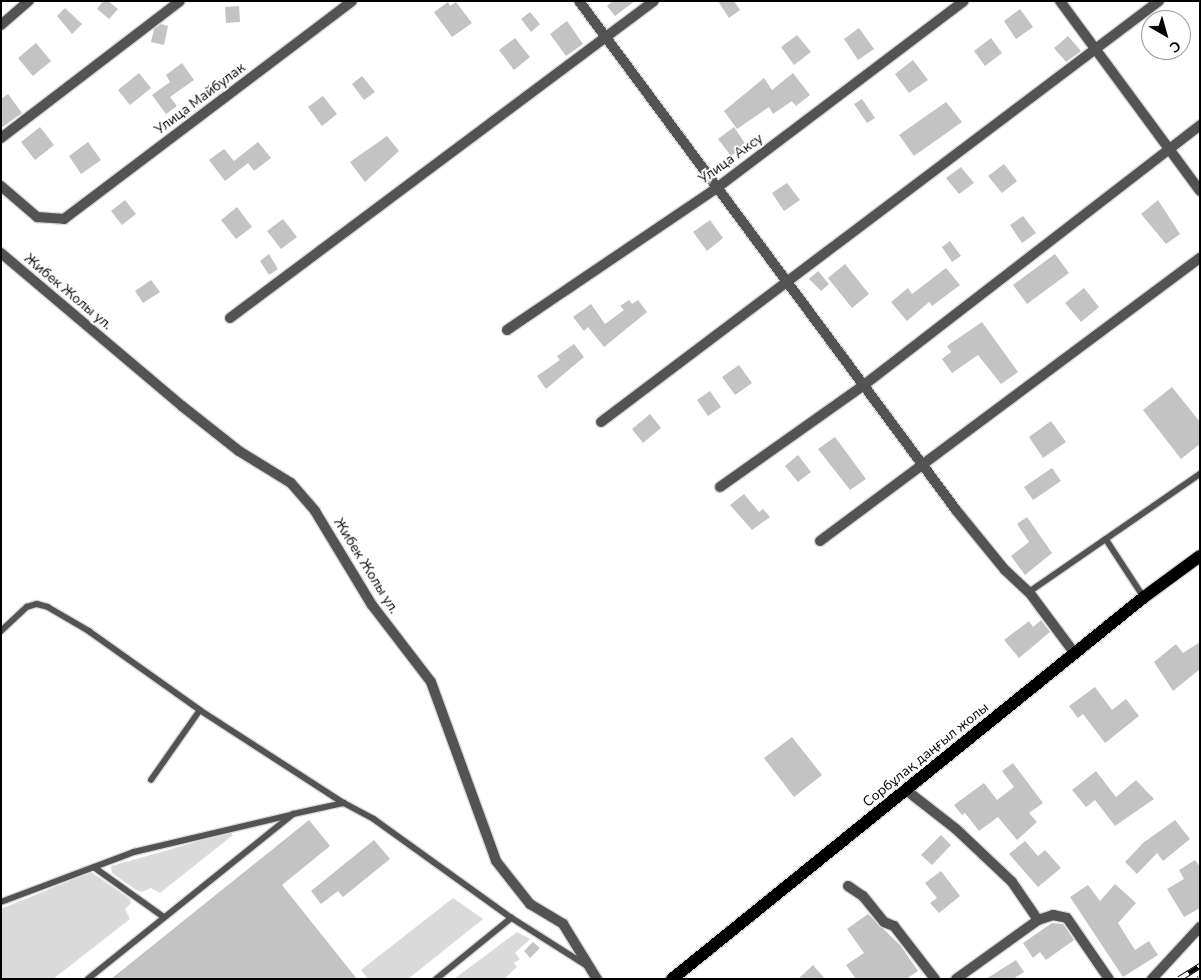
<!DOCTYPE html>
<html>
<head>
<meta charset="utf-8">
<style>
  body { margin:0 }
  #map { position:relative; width:1201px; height:980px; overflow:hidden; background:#fff; font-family:"Nunito Sans",sans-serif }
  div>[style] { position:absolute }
  .green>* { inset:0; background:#dadada }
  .building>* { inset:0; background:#c3c3c3 }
  .roads { filter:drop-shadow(1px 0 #dbdbdb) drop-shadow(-1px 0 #dbdbdb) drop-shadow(0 1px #dbdbdb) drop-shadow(0 -1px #dbdbdb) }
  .service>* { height:5.5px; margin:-2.75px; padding:0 2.75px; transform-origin:2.75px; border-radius:2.75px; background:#535353 }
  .minor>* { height:10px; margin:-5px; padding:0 5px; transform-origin:5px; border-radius:5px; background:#535353 }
  .primary>* { height:12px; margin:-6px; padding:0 6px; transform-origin:6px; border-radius:6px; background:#000 }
  .rail>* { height:5.5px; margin-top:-2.75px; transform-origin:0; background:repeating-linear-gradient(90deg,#fff 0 11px,#000 0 22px); box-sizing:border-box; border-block:1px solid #000 }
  span { translate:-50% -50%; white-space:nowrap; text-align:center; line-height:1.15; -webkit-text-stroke:4px #fff; paint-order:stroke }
  .street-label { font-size:14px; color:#000 }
  .frame { position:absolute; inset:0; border:2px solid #000; pointer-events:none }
  .north { position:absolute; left:1141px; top:10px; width:50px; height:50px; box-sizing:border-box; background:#fff; border:1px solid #999; border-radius:50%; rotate:142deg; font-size:14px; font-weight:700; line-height:20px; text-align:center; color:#000 }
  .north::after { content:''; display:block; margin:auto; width:18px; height:22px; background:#000; clip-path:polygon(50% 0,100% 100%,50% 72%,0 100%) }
</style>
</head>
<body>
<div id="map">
  <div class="green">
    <div style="clip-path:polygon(231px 832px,233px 835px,160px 893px,151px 888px,142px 892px,136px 890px,112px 873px,111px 866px,115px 865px)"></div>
    <div style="clip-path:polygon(91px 872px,130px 899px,131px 903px,125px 909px,130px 919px,53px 979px,1px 979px,1px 909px)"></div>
    <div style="clip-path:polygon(453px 898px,483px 919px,408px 979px,368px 979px,361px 970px)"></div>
    <div style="clip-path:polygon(517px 932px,530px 939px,515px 953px,520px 959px,514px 963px,517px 967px,504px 979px,454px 979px)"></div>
  </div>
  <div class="building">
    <div style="clip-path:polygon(103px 1px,108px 1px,118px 9px,109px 19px,97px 9px)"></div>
    <div style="clip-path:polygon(613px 1px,635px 1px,615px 16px,607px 6px)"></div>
    <div style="clip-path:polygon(718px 1px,734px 1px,740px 10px,729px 18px)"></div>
    <div style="clip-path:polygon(448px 2px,450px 6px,456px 2px,472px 23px,452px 37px,434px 12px)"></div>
    <div style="clip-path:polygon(239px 6px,240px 22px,226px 23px,225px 7px)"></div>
    <div style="clip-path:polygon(65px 8px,82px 24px,72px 34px,57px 16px)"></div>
    <div style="clip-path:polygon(1020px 9px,1033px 27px,1016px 39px,1004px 21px)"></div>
    <div style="clip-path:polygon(530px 12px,540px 24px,531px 32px,521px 19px)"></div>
    <div style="clip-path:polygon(567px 21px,583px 44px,566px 56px,550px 34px)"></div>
    <div style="clip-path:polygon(161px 24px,168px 26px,164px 45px,151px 42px,154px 29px)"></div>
    <div style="clip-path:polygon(859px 28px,874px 49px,858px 60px,844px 39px)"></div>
    <div style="clip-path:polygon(797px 35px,811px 52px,794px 65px,781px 47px)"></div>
    <div style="clip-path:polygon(1068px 36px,1081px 51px,1066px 62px,1054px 48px)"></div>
    <div style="clip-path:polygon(515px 38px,530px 57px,514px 70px,499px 50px)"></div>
    <div style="clip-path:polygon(991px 38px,1002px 53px,985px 66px,974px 51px)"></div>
    <div style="clip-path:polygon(36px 43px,51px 61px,33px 76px,18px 58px)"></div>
    <div style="clip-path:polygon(913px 60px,928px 80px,909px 93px,895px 74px)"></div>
    <div style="clip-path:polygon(182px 63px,194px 80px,170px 97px,177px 106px,166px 114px,152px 95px,170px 82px,166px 75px)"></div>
    <div style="clip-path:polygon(139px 73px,151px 88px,130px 105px,118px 90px)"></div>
    <div style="clip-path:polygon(793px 73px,810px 95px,796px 106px,792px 101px,773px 114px,769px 107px,737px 129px,724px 111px,764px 78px,772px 90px)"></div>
    <div style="clip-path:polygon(362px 76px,375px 92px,364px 100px,352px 84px)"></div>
    <div style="clip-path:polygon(8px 94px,22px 113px,1px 128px,1px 99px)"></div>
    <div style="clip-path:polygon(323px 96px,337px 114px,322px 126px,308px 107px)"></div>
    <div style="clip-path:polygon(862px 99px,875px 118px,867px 123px,854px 104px)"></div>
    <div style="clip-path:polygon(946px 102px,962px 122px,914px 156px,899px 135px)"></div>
    <div style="clip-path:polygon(40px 127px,54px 145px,35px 160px,21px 142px)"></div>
    <div style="clip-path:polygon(734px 127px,746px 145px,731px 156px,718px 139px)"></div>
    <div style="clip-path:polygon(387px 136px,399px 151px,365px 182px,350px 162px)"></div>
    <div style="clip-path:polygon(88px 142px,101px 160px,81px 174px,69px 156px)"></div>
    <div style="clip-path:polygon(258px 142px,271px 158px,254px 171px,248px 163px,225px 181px,209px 160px,224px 149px,234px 161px)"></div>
    <div style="clip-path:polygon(1004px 164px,1017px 181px,1002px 193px,988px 176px)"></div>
    <div style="clip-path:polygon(961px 167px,974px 183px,959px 194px,946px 178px)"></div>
    <div style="clip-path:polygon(787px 183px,800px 200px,784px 211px,772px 193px)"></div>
    <div style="clip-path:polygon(125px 200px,136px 214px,122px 225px,111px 211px)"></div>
    <div style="clip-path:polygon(1158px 200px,1180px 234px,1166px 244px,1141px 214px)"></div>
    <div style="clip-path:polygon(237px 207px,252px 227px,236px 239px,221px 220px)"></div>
    <div style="clip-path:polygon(1023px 216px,1036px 233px,1022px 243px,1010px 225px)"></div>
    <div style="clip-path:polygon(283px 219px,297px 237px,281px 249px,267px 231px)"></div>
    <div style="clip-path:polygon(710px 220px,723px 238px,707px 251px,693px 232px)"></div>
    <div style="clip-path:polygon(950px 241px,961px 256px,952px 262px,942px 247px)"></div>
    <div style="clip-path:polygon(269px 254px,278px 269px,269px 275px,260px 261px)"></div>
    <div style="clip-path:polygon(1055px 254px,1069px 273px,1027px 304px,1013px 285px)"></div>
    <div style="clip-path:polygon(845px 264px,869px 294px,852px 308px,828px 278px)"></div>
    <div style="clip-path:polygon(946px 268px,960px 285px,932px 306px,929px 302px,907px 321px,891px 302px,908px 288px,912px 294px)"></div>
    <div style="clip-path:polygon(818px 271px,829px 284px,821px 291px,809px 279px)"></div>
    <div style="clip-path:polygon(151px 280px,160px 292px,143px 303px,135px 291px)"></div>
    <div style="clip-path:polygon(1084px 288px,1099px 307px,1081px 322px,1065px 303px)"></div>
    <div style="clip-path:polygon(629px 300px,632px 304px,638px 300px,647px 312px,604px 347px,588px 327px,584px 331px,573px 317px,591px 304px,605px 324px,624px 310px,620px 306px)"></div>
    <div style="clip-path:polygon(982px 322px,1018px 372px,1001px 384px,978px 355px,952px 373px,942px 359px,951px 352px,947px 346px)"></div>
    <div style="clip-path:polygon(574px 344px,584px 357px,546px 389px,537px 376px,560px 360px,557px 356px)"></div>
    <div style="clip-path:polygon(739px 365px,752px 383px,735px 395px,722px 377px)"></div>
    <div style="clip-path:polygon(1172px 387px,1200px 422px,1200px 444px,1181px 459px,1143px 410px)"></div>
    <div style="clip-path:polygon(710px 391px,721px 407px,708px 416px,697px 400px)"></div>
    <div style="clip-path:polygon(650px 414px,661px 428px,643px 443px,632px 429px)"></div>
    <div style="clip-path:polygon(1051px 421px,1066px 442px,1043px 458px,1029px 437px)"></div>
    <div style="clip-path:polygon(835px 437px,866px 479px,850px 490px,818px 449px)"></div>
    <div style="clip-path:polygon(798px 455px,811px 472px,798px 482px,785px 466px)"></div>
    <div style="clip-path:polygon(1052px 468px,1061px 481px,1033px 500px,1024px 487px)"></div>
    <div style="clip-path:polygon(744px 494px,759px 512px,763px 509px,770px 517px,752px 530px,730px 505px)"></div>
    <div style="clip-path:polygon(1027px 517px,1052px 553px,1025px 575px,1011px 556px,1029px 542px,1017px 524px)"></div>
    <div style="clip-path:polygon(1041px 620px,1050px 632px,1019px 658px,1004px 640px,1029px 621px,1033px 627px)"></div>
    <div style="clip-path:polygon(1200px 642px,1200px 669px,1173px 691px,1154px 662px,1176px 644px,1183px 653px)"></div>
    <div style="clip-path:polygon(1095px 687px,1112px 710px,1126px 699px,1139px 716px,1105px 743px,1083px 714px,1078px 718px,1069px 706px)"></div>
    <div style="clip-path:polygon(792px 737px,822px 775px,794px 797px,764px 758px)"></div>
    <div style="clip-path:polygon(1013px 763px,1043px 803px,1029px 813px,1037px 822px,1017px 840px,998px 817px,979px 831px,965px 813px,962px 815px,954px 805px,984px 783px,997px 800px,1014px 787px,1002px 771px)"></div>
    <div style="clip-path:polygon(1096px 771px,1116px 797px,1136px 780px,1154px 799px,1115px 826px,1095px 800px,1086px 807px,1072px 790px)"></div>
    <div style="clip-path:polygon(309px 820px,330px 846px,282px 885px,357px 979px,111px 979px)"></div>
    <div style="clip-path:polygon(1175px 820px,1190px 839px,1163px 861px,1157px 853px,1137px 874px,1125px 862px,1143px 843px)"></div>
    <div style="clip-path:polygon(941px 835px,951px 845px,932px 865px,921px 855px)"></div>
    <div style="clip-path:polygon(374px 840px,390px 859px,343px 897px,338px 891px,321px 904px,311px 891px)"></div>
    <div style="clip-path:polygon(1025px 841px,1038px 856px,1045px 850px,1061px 868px,1038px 887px,1009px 854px)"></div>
    <div style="clip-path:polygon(1195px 860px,1200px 867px,1200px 908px,1184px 917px,1167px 889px,1184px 879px,1179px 870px)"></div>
    <div style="clip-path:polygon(941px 871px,960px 896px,939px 913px,930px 903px,937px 898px,925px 883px)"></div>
    <div style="clip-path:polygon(1115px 884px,1136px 903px,1118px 923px,1135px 950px,1149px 941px,1158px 955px,1123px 977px,1070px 897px,1088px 885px,1100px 901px)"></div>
    <div style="clip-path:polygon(868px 914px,900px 945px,918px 971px,906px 979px,856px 979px,846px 965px,864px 953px,847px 929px)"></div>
    <div style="clip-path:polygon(1052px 923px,1063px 924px,1074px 940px,1046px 960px,1040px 952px,1033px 958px,1023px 943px)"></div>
    <div style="clip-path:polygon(533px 942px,540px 948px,530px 958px,524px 951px)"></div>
    <div style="clip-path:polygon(1016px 960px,1024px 972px,1013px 979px,986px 979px)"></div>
    <div style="clip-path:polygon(813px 965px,825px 979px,798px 979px)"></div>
  </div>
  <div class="roads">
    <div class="service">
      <div style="left:1106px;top:539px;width:69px;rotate:56.8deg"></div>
      <div style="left:1029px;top:592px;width:208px;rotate:-34.6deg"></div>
      <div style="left:1px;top:631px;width:35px;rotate:-43deg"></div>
      <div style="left:27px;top:607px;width:10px;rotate:-17deg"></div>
      <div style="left:37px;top:604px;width:11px;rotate:15deg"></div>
      <div style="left:48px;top:607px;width:48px;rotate:30.3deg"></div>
      <div style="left:89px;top:631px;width:136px;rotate:35.4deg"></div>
      <div style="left:151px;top:780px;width:85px;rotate:-55deg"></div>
      <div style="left:200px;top:710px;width:171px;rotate:32.9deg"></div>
      <div style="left:94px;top:867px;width:86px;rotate:35.5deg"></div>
      <div style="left:1px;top:902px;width:142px;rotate:-20.6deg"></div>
      <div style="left:134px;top:852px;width:161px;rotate:-13.3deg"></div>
      <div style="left:512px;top:918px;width:88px;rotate:32.4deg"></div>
      <div style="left:88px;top:979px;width:263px;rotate:-38.8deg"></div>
      <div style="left:293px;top:814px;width:52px;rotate:-12.2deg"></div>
      <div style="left:344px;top:803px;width:34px;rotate:28deg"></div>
      <div style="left:374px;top:819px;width:170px;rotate:35.7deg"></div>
      <div style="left:512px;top:918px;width:97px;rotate:140.9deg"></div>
    </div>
    <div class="minor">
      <div style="left:579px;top:1px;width:633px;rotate:53.47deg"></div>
      <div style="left:956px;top:510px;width:77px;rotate:50.8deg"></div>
      <div style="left:1005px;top:570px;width:33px;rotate:43deg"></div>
      <div style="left:1029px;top:592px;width:77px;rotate:53.4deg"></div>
      <div style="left:1060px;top:1px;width:236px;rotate:53.6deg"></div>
      <div style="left:1px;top:25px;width:37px;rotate:-41deg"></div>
      <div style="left:1px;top:138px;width:225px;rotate:-37.4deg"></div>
      <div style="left:1px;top:186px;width:48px;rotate:40.7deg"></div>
      <div style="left:37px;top:217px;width:27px;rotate:4deg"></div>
      <div style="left:64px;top:219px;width:361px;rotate:-37.1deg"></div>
      <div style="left:1px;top:253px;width:237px;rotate:40.2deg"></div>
      <div style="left:182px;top:406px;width:73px;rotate:38.3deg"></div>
      <div style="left:239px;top:451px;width:61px;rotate:31.6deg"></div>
      <div style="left:291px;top:483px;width:37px;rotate:49deg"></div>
      <div style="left:315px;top:511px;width:110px;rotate:58.8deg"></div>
      <div style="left:372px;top:605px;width:97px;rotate:52.5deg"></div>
      <div style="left:431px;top:682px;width:190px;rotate:70deg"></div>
      <div style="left:496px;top:861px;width:55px;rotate:51.7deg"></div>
      <div style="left:530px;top:904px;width:39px;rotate:31deg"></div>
      <div style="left:563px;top:924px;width:65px;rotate:58.3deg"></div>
      <div style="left:230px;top:318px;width:529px;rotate:-36.78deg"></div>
      <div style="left:507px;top:330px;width:255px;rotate:-34.1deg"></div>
      <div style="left:718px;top:187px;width:308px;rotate:-37.1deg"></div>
      <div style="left:601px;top:422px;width:699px;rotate:-37.03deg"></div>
      <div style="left:720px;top:487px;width:176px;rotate:-35.3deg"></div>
      <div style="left:864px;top:385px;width:425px;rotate:-37.7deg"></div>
      <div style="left:820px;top:541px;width:474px;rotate:-36.7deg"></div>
      <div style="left:906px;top:790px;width:63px;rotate:38deg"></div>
      <div style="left:956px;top:829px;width:77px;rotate:43.4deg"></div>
      <div style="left:1012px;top:882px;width:46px;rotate:55.6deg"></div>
      <div style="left:1038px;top:920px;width:101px;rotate:144.3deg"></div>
      <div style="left:848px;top:886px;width:18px;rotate:34deg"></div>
      <div style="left:863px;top:896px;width:33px;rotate:51deg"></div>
      <div style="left:884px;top:922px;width:11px;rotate:22deg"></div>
      <div style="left:894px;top:926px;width:67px;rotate:52.3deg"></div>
      <div style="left:1038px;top:920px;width:16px;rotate:-18deg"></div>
      <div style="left:1053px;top:915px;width:14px;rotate:12deg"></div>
      <div style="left:1067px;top:918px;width:74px;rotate:55.5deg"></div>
      <div style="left:1152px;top:979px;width:71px;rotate:-47.3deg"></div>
    </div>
    <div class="primary">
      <div style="left:672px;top:979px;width:607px;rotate:-38.98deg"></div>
      <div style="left:1144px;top:597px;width:69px;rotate:-36.2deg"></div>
    </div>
  </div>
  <div class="rail">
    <div style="left:1179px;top:979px;width:25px;rotate:-32deg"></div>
    <div style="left:1199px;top:979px;width:1px;rotate:-45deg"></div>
  </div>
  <div class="street-label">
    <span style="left:200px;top:99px;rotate:-37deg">Улица Майбулак</span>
    <span style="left:731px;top:159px;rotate:-36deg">Улица Аксу</span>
    <span style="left:68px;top:292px;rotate:40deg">Жибек Жолы ул.</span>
    <span style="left:366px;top:566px;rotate:58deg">Жибек Жолы ул.</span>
    <span style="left:926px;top:755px;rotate:-39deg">Сорбұлақ даңғыл жолы</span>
  </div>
  <div class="frame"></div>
  <div class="north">С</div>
</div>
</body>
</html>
